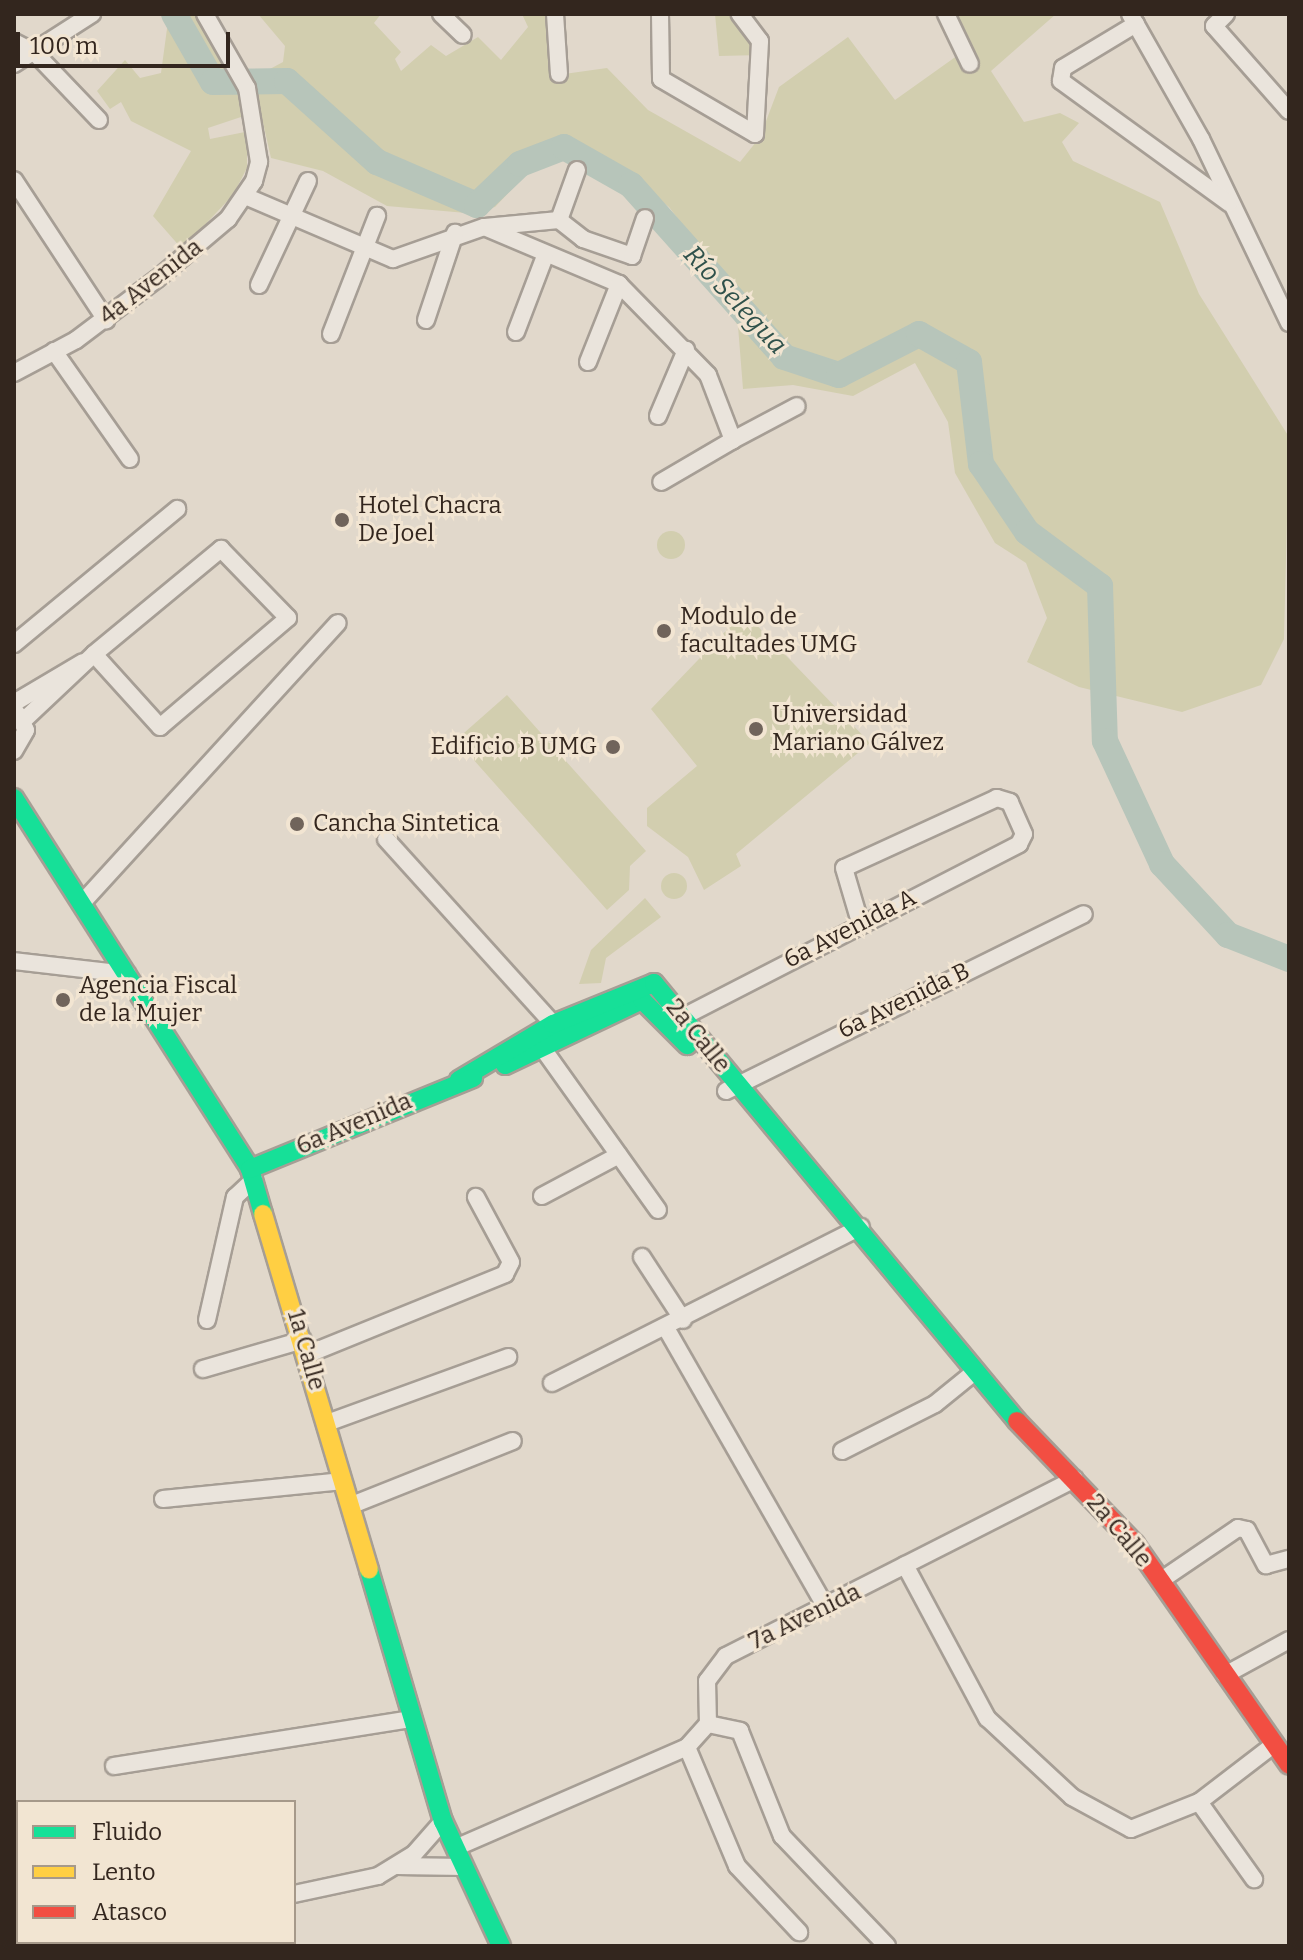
<!DOCTYPE html>
<html>
<head>
<meta charset="utf-8">
<style>
  body { margin:0 }
  #map { position:relative; width:1303px; height:1960px; overflow:hidden; background:#e1d8cb; font-family:Bitter,serif }
  div>[style] { position:absolute }
  .green>* { inset:0; background:#d2ceaf }
  .round { border-radius:50% }
  .river>* { height:26px; margin:-13px; padding:0 13px; transform-origin:13px; border-radius:13px; background:#b7c5ba }
  .roads { filter:drop-shadow(2px 0 #a69e95) drop-shadow(-2px 0 #a69e95) drop-shadow(0 2px #a69e95) drop-shadow(0 -2px #a69e95) }
  .street>* { height:16px; margin:-8px; padding:0 8px; transform-origin:8px; border-radius:8px; background:#eae4dc }
  .fast>* { height:18px; margin:-9px; padding:0 9px; transform-origin:9px; border-radius:9px; background:#16e098 }
  .slow>* { height:18px; margin:-9px; padding:0 9px; transform-origin:9px; border-radius:9px; background:#ffcf43 }
  .jam>* { height:18px; margin:-9px; padding:0 9px; transform-origin:9px; border-radius:9px; background:#f24e42 }
  .dots>* { width:22px; height:22px; translate:-50% -50%; box-sizing:border-box; border:4px solid #f2e5d2; border-radius:50% }
  span { translate:-50% -50%; white-space:nowrap; text-align:center; line-height:1.15; -webkit-text-stroke:6px #f2e5d2; paint-order:stroke }
  .street-label { font-size:24px; color:#33261e }
  .poi-label { font-size:24px; color:#33261e }
  .left { translate:0 -50%; text-align:left }
  .right { translate:-100% -50%; text-align:right }
  .water-label { font-size:26px; color:#2f514b; font-style:italic }
  .frame { position:absolute; inset:0; border:16px solid #33261e; pointer-events:none }
  .legend { position:absolute; left:16px; top:1800px; width:280px; height:144px; box-sizing:border-box; background:#f2e5d2; border:2px solid #a6998a; margin:0; padding:10px 14px; list-style:none; font-size:24px; color:#33261e }
  .legend li { display:flex; align-items:center; gap:16px; height:40px }
  .legend b { width:40px; border:2px solid #a6998a }
  .scale { position:absolute; left:16px; top:32px; width:214px; height:36px; box-sizing:border-box; border:4px solid #33261e; border-top:0; padding-left:10px; font-size:24px; line-height:28px; white-space:nowrap; color:#33261e; -webkit-text-stroke:6px #f2e5d2; paint-order:stroke }
</style>
</head>
<body>
<div id="map">
  <div class="green">
    <div style="clip-path:polygon(169px 14px,197px 14px,231px 66px,244px 116px,208px 128px,210px 139px,245px 132px,247px 150px,247px 168px,233px 195px,182px 249px,153px 216px,191px 151px,131px 121px,121px 102px,110px 109px,97px 91px,125px 60px,140px 78px,161px 73px)"></div>
    <div style="clip-path:polygon(evenodd,258px 14px,381px 14px,374px 23px,401px 52px,395px 59px,401px 71px,431px 45px,446px 56px,478px 37px,501px 60px,528px 27px,522px 14px,551px 14px,557px 75px,607px 68px,648px 110px,740px 162px,760px 137px,779px 87px,848px 37px,895px 100px,968px 48px,953px 14px,1056px 14px,991px 71px,1024px 122px,1060px 113px,1079px 123px,1062px 142px,1073px 161px,1160px 202px,1199px 294px,1289px 437px,1284px 639px,1261px 685px,1182px 712px,1079px 687px,1027px 662px,1047px 618px,1026px 563px,995px 543px,955px 473px,948px 422px,915px 363px,853px 396px,793px 385px,743px 389px,738px 326px,711px 280px,650px 210px,561px 152px,536px 164px,495px 207px,466px 213px,387px 206px,323px 171px,271px 158px,253px 78px,283px 62px,285px 46px,258px 14px,643px 187px,669px 207px,725px 281px,696px 250px,643px 187px)"></div>
    <div style="clip-path:polygon(715px 14px,746px 14px,761px 55px,719px 56px)"></div>
    <div class="round" style="left:657px;top:531px;width:28px;height:28px"></div>
    <div style="clip-path:polygon(744px 612px,870px 743px,736px 854px,741px 866px,704px 890px,688px 857px,647px 826px,647px 808px,697px 766px,651px 709px)"></div>
    <div style="clip-path:polygon(507px 695px,646px 851px,630px 866px,629px 890px,607px 910px,456px 740px)"></div>
    <div class="round" style="left:661px;top:873px;width:26px;height:26px"></div>
    <div style="clip-path:polygon(645px 898px,661px 917px,606px 958px,601px 983px,579px 984px,591px 950px)"></div>
  </div>
  <div class="river">
    <div style="left:174px;top:14px;width:78px;rotate:60.2deg"></div>
    <div style="left:213px;top:82px;width:74px;rotate:-0.8deg"></div>
    <div style="left:287px;top:81px;width:121px;rotate:42deg"></div>
    <div style="left:377px;top:162px;width:109px;rotate:23.3deg"></div>
    <div style="left:477px;top:205px;width:59px;rotate:-43.6deg"></div>
    <div style="left:520px;top:164px;width:47px;rotate:-21.1deg"></div>
    <div style="left:564px;top:147px;width:77px;rotate:29.6deg"></div>
    <div style="left:631px;top:185px;width:230px;rotate:48.3deg"></div>
    <div style="left:784px;top:357px;width:58px;rotate:18.1deg"></div>
    <div style="left:839px;top:375px;width:90px;rotate:-27.1deg"></div>
    <div style="left:919px;top:334px;width:57px;rotate:29.2deg"></div>
    <div style="left:969px;top:362px;width:103px;rotate:83.3deg"></div>
    <div style="left:981px;top:464px;width:82px;rotate:55.9deg"></div>
    <div style="left:1027px;top:532px;width:91px;rotate:36.5deg"></div>
    <div style="left:1100px;top:586px;width:155px;rotate:88.2deg"></div>
    <div style="left:1105px;top:741px;width:136px;rotate:65.1deg"></div>
    <div style="left:1162px;top:864px;width:97px;rotate:47.1deg"></div>
    <div style="left:1228px;top:935px;width:66px;rotate:21.5deg"></div>
  </div>
  <div class="roads">
    <div class="street">
      <div style="left:441px;top:14px;width:30px;rotate:44deg"></div>
      <div style="left:555px;top:14px;width:60px;rotate:86.2deg"></div>
      <div style="left:660px;top:14px;width:65px;rotate:89.1deg"></div>
      <div style="left:661px;top:79px;width:109px;rotate:30.3deg"></div>
      <div style="left:755px;top:134px;width:93px;rotate:-86.9deg"></div>
      <div style="left:760px;top:41px;width:34px;rotate:-127deg"></div>
      <div style="left:946px;top:14px;width:55px;rotate:64.4deg"></div>
      <div style="left:1130px;top:14px;width:144px;rotate:60.4deg"></div>
      <div style="left:1201px;top:139px;width:204px;rotate:64.4deg"></div>
      <div style="left:1226px;top:14px;width:17px;rotate:135deg"></div>
      <div style="left:1214px;top:26px;width:113px;rotate:48.6deg"></div>
      <div style="left:1136px;top:24px;width:85px;rotate:148.9deg"></div>
      <div style="left:1063px;top:68px;width:13px;rotate:99deg"></div>
      <div style="left:1061px;top:81px;width:208px;rotate:36deg"></div>
      <div style="left:14px;top:42px;width:22px;rotate:27deg"></div>
      <div style="left:34px;top:52px;width:94px;rotate:46.3deg"></div>
      <div style="left:14px;top:64px;width:93px;rotate:-32.7deg"></div>
      <div style="left:14px;top:180px;width:168px;rotate:56.7deg"></div>
      <div style="left:245px;top:196px;width:161px;rotate:23.1deg"></div>
      <div style="left:393px;top:259px;width:96px;rotate:-19.4deg"></div>
      <div style="left:484px;top:227px;width:147px;rotate:22.9deg"></div>
      <div style="left:619px;top:284px;width:127px;rotate:45.6deg"></div>
      <div style="left:708px;top:375px;width:70px;rotate:69deg"></div>
      <div style="left:733px;top:440px;width:83px;rotate:149.7deg"></div>
      <div style="left:559px;top:220px;width:53px;rotate:-70.2deg"></div>
      <div style="left:485px;top:227px;width:74px;rotate:-5.4deg"></div>
      <div style="left:559px;top:220px;width:31px;rotate:38deg"></div>
      <div style="left:583px;top:239px;width:52px;rotate:19.1deg"></div>
      <div style="left:632px;top:256px;width:40px;rotate:-71.1deg"></div>
      <div style="left:259px;top:285px;width:115px;rotate:-64.8deg"></div>
      <div style="left:426px;top:320px;width:92px;rotate:-71.6deg"></div>
      <div style="left:516px;top:332px;width:81px;rotate:-69.1deg"></div>
      <div style="left:331px;top:334px;width:127px;rotate:-68.7deg"></div>
      <div style="left:54px;top:351px;width:132px;rotate:54.9deg"></div>
      <div style="left:588px;top:362px;width:84px;rotate:-68.3deg"></div>
      <div style="left:14px;top:373px;width:70px;rotate:-28deg"></div>
      <div style="left:76px;top:340px;width:101px;rotate:-37deg"></div>
      <div style="left:157px;top:279px;width:93px;rotate:-40.2deg"></div>
      <div style="left:228px;top:219px;width:46px;rotate:-55.6deg"></div>
      <div style="left:254px;top:181px;width:20px;rotate:-75deg"></div>
      <div style="left:259px;top:162px;width:75px;rotate:-99.2deg"></div>
      <div style="left:247px;top:88px;width:85px;rotate:-119.6deg"></div>
      <div style="left:658px;top:416px;width:72px;rotate:-67deg"></div>
      <div style="left:733px;top:440px;width:72px;rotate:-28deg"></div>
      <div style="left:14px;top:644px;width:212px;rotate:-39.6deg"></div>
      <div style="left:14px;top:703px;width:80px;rotate:-30.7deg"></div>
      <div style="left:23px;top:721px;width:98px;rotate:-43.3deg"></div>
      <div style="left:94px;top:654px;width:165px;rotate:-39.6deg"></div>
      <div style="left:221px;top:549px;width:96px;rotate:45.8deg"></div>
      <div style="left:288px;top:618px;width:168px;rotate:139.6deg"></div>
      <div style="left:160px;top:727px;width:98px;rotate:-132.1deg"></div>
      <div style="left:14px;top:751px;width:24px;rotate:-60deg"></div>
      <div style="left:26px;top:730px;width:19px;rotate:-118deg"></div>
      <div style="left:386px;top:839px;width:249px;rotate:47.9deg"></div>
      <div style="left:82px;top:903px;width:379px;rotate:-47.6deg"></div>
      <div style="left:14px;top:961px;width:114px;rotate:6.6deg"></div>
      <div style="left:683px;top:1017px;width:378px;rotate:-27.2deg"></div>
      <div style="left:1019px;top:844px;width:11px;rotate:-63deg"></div>
      <div style="left:1024px;top:834px;width:35px;rotate:-114deg"></div>
      <div style="left:1010px;top:802px;width:14px;rotate:-163deg"></div>
      <div style="left:997px;top:798px;width:168px;rotate:155.4deg"></div>
      <div style="left:844px;top:868px;width:56px;rotate:73.5deg"></div>
      <div style="left:536px;top:1039px;width:210px;rotate:54.5deg"></div>
      <div style="left:726px;top:1091px;width:399px;rotate:-26.3deg"></div>
      <div style="left:542px;top:1196px;width:87px;rotate:-28deg"></div>
      <div style="left:642px;top:1257px;width:75px;rotate:56.9deg"></div>
      <div style="left:207px;top:1320px;width:126px;rotate:-77.2deg"></div>
      <div style="left:235px;top:1197px;width:26px;rotate:-43deg"></div>
      <div style="left:666px;top:1328px;width:322px;rotate:60.2deg"></div>
      <div style="left:306px;top:1355px;width:215px;rotate:-22.1deg"></div>
      <div style="left:505px;top:1274px;width:13px;rotate:-63deg"></div>
      <div style="left:511px;top:1262px;width:74px;rotate:-118.3deg"></div>
      <div style="left:203px;top:1369px;width:104px;rotate:-16.2deg"></div>
      <div style="left:552px;top:1383px;width:346px;rotate:-26.8deg"></div>
      <div style="left:327px;top:1423px;width:193px;rotate:-20deg"></div>
      <div style="left:842px;top:1451px;width:104px;rotate:-26.8deg"></div>
      <div style="left:935px;top:1404px;width:48px;rotate:-39deg"></div>
      <div style="left:163px;top:1499px;width:181px;rotate:-5.7deg"></div>
      <div style="left:352px;top:1505px;width:173px;rotate:-21.7deg"></div>
      <div style="left:905px;top:1565px;width:174px;rotate:61.8deg"></div>
      <div style="left:987px;top:1718px;width:116px;rotate:42.9deg"></div>
      <div style="left:1072px;top:1797px;width:67px;rotate:28.5deg"></div>
      <div style="left:1131px;top:1829px;width:73px;rotate:-21.7deg"></div>
      <div style="left:1199px;top:1802px;width:92px;rotate:-37.5deg"></div>
      <div style="left:1160px;top:1581px;width:94px;rotate:-34.2deg"></div>
      <div style="left:1238px;top:1528px;width:9px;rotate:13deg"></div>
      <div style="left:1247px;top:1530px;width:40px;rotate:62deg"></div>
      <div style="left:1266px;top:1565px;width:24px;rotate:-15deg"></div>
      <div style="left:1225px;top:1675px;width:73px;rotate:-28.7deg"></div>
      <div style="left:708px;top:1724px;width:33px;rotate:12deg"></div>
      <div style="left:740px;top:1731px;width:113px;rotate:68.2deg"></div>
      <div style="left:782px;top:1836px;width:152px;rotate:46.3deg"></div>
      <div style="left:687px;top:1747px;width:129px;rotate:67.2deg"></div>
      <div style="left:737px;top:1866px;width:91px;rotate:46.8deg"></div>
      <div style="left:114px;top:1766px;width:300px;rotate:-9deg"></div>
      <div style="left:1199px;top:1802px;width:95px;rotate:54.5deg"></div>
      <div style="left:455px;top:1848px;width:253px;rotate:-23.5deg"></div>
      <div style="left:687px;top:1747px;width:31px;rotate:-48deg"></div>
      <div style="left:708px;top:1724px;width:43px;rotate:-91.3deg"></div>
      <div style="left:707px;top:1681px;width:31px;rotate:-53deg"></div>
      <div style="left:726px;top:1656px;width:391px;rotate:-26.9deg"></div>
      <div style="left:397px;top:1866px;width:67px;rotate:0.9deg"></div>
      <div style="left:14px;top:1890px;width:4px"></div>
      <div style="left:294px;top:1894px;width:86px;rotate:-12.1deg"></div>
      <div style="left:378px;top:1876px;width:42px;rotate:-31.4deg"></div>
      <div style="left:414px;top:1854px;width:44px;rotate:-48.7deg"></div>
      <div style="left:227px;top:1946px;width:4px;rotate:-63deg"></div>
    </div>
    <div class="fast">
      <div style="left:14px;top:798px;width:440px;rotate:57.5deg"></div>
      <div style="left:250px;top:1169px;width:47px;rotate:73.9deg"></div>
      <div style="left:505px;top:1065px;width:152px;rotate:-25.4deg"></div>
      <div style="left:642px;top:1000px;width:64px;rotate:45deg"></div>
      <div style="left:459px;top:1080px;width:109px;rotate:-30.8deg"></div>
      <div style="left:553px;top:1024px;width:109px;rotate:-22.1deg"></div>
      <div style="left:654px;top:983px;width:569px;rotate:50.35deg"></div>
      <div style="left:250px;top:1169px;width:241px;rotate:-22.2deg"></div>
      <div style="left:369px;top:1570px;width:262px;rotate:73.6deg"></div>
      <div style="left:443px;top:1821px;width:138px;rotate:65.1deg"></div>
    </div>
    <div class="slow">
      <div style="left:263px;top:1214px;width:371px;rotate:73.4deg"></div>
    </div>
    <div class="jam">
      <div style="left:1017px;top:1421px;width:170px;rotate:46.2deg"></div>
      <div style="left:1135px;top:1544px;width:269px;rotate:55.1deg"></div>
    </div>
  </div>
  <div class="dots">
    <div style="left:342px;top:520px;background:#70645b"></div>
    <div style="left:664px;top:631px;background:#70645b"></div>
    <div style="left:756px;top:729px;background:#70645b"></div>
    <div style="left:613px;top:747px;background:#70645b"></div>
    <div style="left:297px;top:824px;background:#70645b"></div>
    <div style="left:63px;top:1000px;background:#70645b"></div>
  </div>
  <div class="street-label">
    <span style="left:151px;top:282px;rotate:-38deg">4a Avenida</span>
    <span style="left:850px;top:929px;rotate:-27deg">6a Avenida A</span>
    <span style="left:904px;top:1001px;rotate:-26deg">6a Avenida B</span>
    <span style="left:698px;top:1036px;rotate:51deg">2a Calle</span>
    <span style="left:354px;top:1124px;rotate:-23deg">6a Avenida</span>
    <span style="left:306px;top:1350px;rotate:74deg">1a Calle</span>
    <span style="left:1119px;top:1531px;rotate:50deg">2a Calle</span>
    <span style="left:805px;top:1617px;rotate:-26deg">7a Avenida</span>
  </div>
  <div class="poi-label">
    <span class="left" style="left:358px;top:520px">Hotel Chacra<br>De Joel</span>
    <span class="left" style="left:680px;top:631px">Modulo de<br>facultades UMG</span>
    <span class="left" style="left:772px;top:729px">Universidad<br>Mariano Gálvez</span>
    <span class="right" style="left:597px;top:747px">Edificio B UMG</span>
    <span class="left" style="left:313px;top:824px">Cancha Sintetica</span>
    <span class="left" style="left:79px;top:1000px">Agencia Fiscal<br>de la Mujer</span>
  </div>
  <div class="water-label">
    <span style="left:735px;top:300px;rotate:47deg">Río Selegua</span>
  </div>
  <div class="frame"></div>
  <ul class="legend">
  <li><b style="height:10px;background:#16e098"></b>Fluido</li>
  <li><b style="height:10px;background:#ffcf43"></b>Lento</li>
  <li><b style="height:10px;background:#f24e42"></b>Atasco</li>
  </ul>
  <div class="scale">100 m</div>
</div>
</body>
</html>
